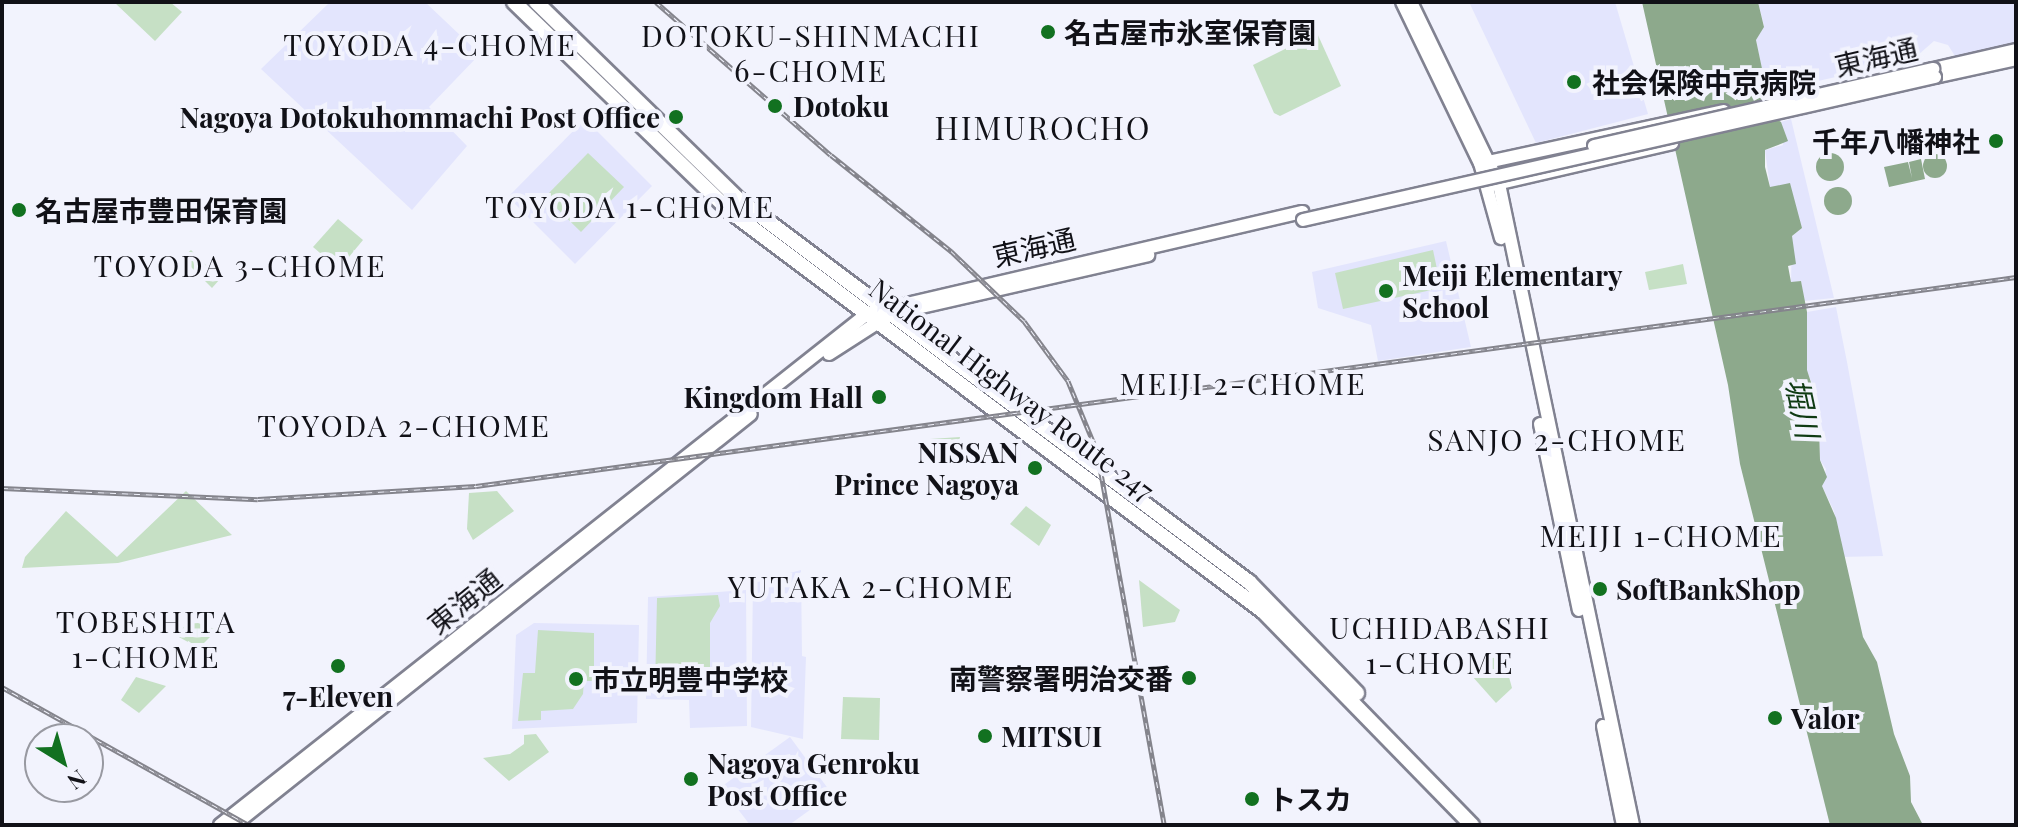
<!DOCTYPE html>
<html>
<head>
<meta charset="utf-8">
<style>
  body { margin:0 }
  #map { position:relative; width:2018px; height:827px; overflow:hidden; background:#f2f3fd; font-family:"Playfair Display","Noto Sans JP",serif }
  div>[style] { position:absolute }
  .built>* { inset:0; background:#e3e5fd }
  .green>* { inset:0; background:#c6e0c5 }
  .water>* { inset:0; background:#8da98c }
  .round { border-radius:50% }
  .roads { filter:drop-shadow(2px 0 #818291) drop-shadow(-2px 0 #818291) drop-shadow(0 2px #818291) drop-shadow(0 -2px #818291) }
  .major>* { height:12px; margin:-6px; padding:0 6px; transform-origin:6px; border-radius:6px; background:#fff }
  .highway>* { height:14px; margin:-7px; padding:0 7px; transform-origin:7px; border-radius:7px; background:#fff }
  .rail>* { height:5px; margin-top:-2.5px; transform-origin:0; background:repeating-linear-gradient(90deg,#f2f3fd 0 6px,#84848c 0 12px); box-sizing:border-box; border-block:2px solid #84848c }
  .bridges { filter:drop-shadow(2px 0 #818291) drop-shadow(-2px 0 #818291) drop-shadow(0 2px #818291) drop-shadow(0 -2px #818291) }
  .major-bridge>* { height:12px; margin:-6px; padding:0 6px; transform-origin:6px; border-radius:6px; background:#fff }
  .dots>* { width:22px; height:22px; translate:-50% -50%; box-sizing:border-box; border:4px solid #f2f3fd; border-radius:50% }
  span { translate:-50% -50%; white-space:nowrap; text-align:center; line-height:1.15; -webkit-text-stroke:8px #f2f3fd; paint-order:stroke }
  .poi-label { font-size:28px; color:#111117; font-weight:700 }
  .left { translate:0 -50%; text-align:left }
  .right { translate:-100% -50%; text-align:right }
  .street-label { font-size:28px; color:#111117 }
  .neighbourhood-label { font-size:30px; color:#111117; letter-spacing:2px }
  .water-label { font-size:30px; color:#0f3b13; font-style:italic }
  .quarter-label { font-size:32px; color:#111117; letter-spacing:2px }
  .frame { position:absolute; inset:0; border:4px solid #111117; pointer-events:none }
  .north { position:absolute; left:24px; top:723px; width:80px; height:80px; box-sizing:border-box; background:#f2f3fd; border:2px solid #9899a1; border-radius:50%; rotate:143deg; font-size:22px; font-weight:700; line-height:32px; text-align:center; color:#111117 }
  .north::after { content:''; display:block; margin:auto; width:28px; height:36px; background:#127120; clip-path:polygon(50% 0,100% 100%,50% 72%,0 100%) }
</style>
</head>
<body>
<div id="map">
  <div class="built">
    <div style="clip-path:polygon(330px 2px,425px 2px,480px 54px,429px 107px,467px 146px,412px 210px,261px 69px)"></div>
    <div style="clip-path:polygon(1469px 2px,1615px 2px,1648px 114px,1536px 143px)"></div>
    <div style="clip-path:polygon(1758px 2px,2016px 2px,2016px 43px,1955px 56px,1948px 45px,1934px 41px,1918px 55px,1889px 65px,1787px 88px,1781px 97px,1768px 99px,1756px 40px,1764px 26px)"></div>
    <div style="clip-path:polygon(585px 119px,652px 186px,575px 264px,508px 197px)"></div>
    <div style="clip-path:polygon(1791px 119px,1834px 298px,1804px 301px,1801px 281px,1791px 283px,1792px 236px,1802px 228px,1770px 187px,1765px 150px,1783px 145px,1781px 122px)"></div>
    <div style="clip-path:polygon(1446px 241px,1471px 347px,1378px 361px,1371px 325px,1318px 308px,1312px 272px)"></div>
    <div style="clip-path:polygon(1836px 307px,1847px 362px,1883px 556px,1841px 557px,1834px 511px,1822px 486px,1826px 469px,1820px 460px,1819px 427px,1809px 419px,1815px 391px,1807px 371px,1807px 312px)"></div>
    <div style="clip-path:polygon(801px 570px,802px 656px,806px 657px,803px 739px,751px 727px,753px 583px)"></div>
    <div style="clip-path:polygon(746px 590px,747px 726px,690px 728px,689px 700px,646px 699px,648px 597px)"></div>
    <div style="clip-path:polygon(534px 623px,639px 625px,637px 723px,512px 729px,516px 635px)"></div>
    <div style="clip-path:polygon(790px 737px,832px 794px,789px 825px,750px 825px,721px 787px)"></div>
  </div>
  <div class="green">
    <div style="clip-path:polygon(114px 2px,170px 2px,182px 12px,155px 41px)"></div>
    <div style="clip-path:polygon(1317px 33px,1341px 86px,1280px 116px,1274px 113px,1253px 65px)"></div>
    <div style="clip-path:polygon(588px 153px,624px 187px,581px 232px,545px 197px)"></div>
    <div style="clip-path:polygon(338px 219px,363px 240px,339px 269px,313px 247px)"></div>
    <div style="clip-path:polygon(191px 250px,220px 279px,212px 288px,182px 258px)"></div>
    <div style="clip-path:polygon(1433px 250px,1441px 288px,1343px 309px,1335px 273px)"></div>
    <div style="clip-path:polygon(1683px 264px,1687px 284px,1649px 290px,1645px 272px)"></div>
    <div style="clip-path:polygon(960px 437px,956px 452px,929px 450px,930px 439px)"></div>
    <div style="clip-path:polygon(186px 491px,232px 535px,118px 563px,22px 568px,25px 557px,66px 511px,117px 557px)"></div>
    <div style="clip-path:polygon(497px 491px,514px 511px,473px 540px,467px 529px,469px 493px)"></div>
    <div style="clip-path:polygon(1026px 506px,1051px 525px,1039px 546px,1010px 524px)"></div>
    <div style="clip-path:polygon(1139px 580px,1180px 610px,1175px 622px,1143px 627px)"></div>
    <div style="clip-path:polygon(718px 595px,720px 606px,710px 623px,710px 689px,660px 692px,655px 688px,657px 598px)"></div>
    <div style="clip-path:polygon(198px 623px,217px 630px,199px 648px,177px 636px,186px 624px)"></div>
    <div style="clip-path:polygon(538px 630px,594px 633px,594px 681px,584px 681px,583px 694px,573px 709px,541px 711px,541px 720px,518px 721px,523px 673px,535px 673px)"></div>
    <div style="clip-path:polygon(1503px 655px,1512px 688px,1496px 703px,1472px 676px,1485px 659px)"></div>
    <div style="clip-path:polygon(136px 677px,166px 686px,139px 713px,121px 700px)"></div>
    <div style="clip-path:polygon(843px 697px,880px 698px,879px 740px,841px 739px)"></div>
    <div style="clip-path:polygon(536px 734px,549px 752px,509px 781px,483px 758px,510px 754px,524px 744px,524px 735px)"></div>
  </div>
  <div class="water">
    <div style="clip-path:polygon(1642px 2px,1758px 2px,1764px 27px,1756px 40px,1772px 116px,1781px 122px,1788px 141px,1765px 150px,1765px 167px,1770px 187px,1790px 183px,1802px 228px,1792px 236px,1796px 264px,1788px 266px,1791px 282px,1801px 281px,1807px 312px,1807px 370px,1817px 401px,1809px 419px,1819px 427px,1820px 460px,1827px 477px,1822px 486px,1836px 518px,1863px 637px,1877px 662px,1894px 734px,1910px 776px,1911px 802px,1923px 825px,1830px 825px,1740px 464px,1728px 385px)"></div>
    <div class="round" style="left:1816px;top:153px;width:28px;height:28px"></div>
    <div class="round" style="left:1923px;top:154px;width:24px;height:24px"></div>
    <div style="clip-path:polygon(1921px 159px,1925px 179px,1889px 187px,1884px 167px,1908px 162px,1912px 178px,1909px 162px)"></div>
    <div class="round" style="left:1824px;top:187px;width:28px;height:28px"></div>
  </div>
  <div class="roads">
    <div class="major">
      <div style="left:1402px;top:2px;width:179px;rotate:64.2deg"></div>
      <div style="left:1480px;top:163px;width:78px;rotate:74.4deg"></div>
      <div style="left:1411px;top:2px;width:202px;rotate:64.2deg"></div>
      <div style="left:1499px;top:184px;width:655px;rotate:78.19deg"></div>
      <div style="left:1933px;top:69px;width:85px;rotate:-12.9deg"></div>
      <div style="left:1935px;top:77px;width:83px;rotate:-12.5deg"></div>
      <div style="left:1483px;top:163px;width:246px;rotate:-12.2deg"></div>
      <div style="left:1492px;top:185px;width:185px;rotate:-13.1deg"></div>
      <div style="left:829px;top:354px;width:74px;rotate:-32.8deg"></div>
      <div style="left:891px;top:314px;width:264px;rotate:-12.9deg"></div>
      <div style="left:1540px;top:424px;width:190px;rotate:78.2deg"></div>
      <div style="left:1603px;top:726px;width:101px;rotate:78.6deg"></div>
      <div style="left:220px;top:825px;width:826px;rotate:-38.31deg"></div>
      <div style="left:868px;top:313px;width:446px;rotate:-13.1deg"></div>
      <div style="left:234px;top:825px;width:660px;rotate:-38.48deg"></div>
    </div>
    <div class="highway">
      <div style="left:514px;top:2px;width:302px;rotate:44.1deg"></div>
      <div style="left:731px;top:212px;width:666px;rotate:36.89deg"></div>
      <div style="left:1264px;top:612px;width:298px;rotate:45.7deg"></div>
      <div style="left:536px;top:2px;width:282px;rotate:44.3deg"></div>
      <div style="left:738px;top:199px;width:639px;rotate:36.85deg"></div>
      <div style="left:1249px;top:582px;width:155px;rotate:45.8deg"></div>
    </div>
  </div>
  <div class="rail">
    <div style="left:656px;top:2px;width:232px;rotate:41.2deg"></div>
    <div style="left:831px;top:155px;width:154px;rotate:38.7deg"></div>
    <div style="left:951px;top:251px;width:101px;rotate:43.8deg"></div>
    <div style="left:1024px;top:321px;width:74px;rotate:53.7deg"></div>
    <div style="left:1068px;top:381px;width:76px;rotate:67.5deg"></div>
    <div style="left:1097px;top:451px;width:380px;rotate:79.8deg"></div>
    <div style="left:2px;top:488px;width:256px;rotate:2.5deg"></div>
    <div style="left:258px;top:499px;width:218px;rotate:-3.4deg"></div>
    <div style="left:476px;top:486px;width:1554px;rotate:-7.73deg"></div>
    <div style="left:2px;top:687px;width:283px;rotate:29.2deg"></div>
  </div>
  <div class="bridges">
    <div class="major-bridge">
      <div style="left:1594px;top:146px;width:348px;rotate:-12.8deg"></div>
      <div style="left:1303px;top:220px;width:648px;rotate:-12.75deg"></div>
    </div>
  </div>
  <div class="dots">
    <div style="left:1048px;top:32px;background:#127120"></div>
    <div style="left:1574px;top:82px;background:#127120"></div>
    <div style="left:775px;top:106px;background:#127120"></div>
    <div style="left:676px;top:117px;background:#127120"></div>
    <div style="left:1996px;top:141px;background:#127120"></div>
    <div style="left:19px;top:210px;background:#127120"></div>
    <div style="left:1386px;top:291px;background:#127120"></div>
    <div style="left:879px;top:397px;background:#127120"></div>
    <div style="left:1035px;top:468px;background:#127120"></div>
    <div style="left:1600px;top:589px;background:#127120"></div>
    <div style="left:338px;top:666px;background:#127120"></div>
    <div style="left:1189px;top:678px;background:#127120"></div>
    <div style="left:576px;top:679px;background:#127120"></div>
    <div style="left:1775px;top:718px;background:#127120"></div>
    <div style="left:985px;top:736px;background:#127120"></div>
    <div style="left:691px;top:779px;background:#127120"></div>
    <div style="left:1252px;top:799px;background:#127120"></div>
  </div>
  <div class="poi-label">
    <span class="left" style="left:1064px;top:32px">名古屋市氷室保育園</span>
    <span class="left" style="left:1592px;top:82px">社会保険中京病院</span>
    <span class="left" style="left:793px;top:106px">Dotoku</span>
    <span class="right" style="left:660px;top:117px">Nagoya Dotokuhommachi Post Office</span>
    <span class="right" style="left:1980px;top:141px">千年八幡神社</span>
    <span class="left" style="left:35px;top:210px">名古屋市豊田保育園</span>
    <span class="left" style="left:1402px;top:291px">Meiji Elementary<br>School</span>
    <span class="right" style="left:863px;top:397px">Kingdom Hall</span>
    <span class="right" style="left:1019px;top:468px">NISSAN<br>Prince Nagoya</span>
    <span class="left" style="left:1616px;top:589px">SoftBankShop</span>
    <span class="right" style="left:1173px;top:678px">南警察署明治交番</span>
    <span class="left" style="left:592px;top:679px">市立明豊中学校</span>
    <span style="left:338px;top:696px">7-Eleven</span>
    <span class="left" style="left:1791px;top:718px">Valor</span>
    <span class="left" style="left:1001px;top:736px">MITSUI</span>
    <span class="left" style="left:707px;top:779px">Nagoya Genroku<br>Post Office</span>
    <span class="left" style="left:1268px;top:799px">トスカ</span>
  </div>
  <div class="street-label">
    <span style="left:1876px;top:57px;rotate:-13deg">東海通</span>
    <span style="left:1034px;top:247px;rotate:-13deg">東海通</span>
    <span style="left:1012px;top:389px;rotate:37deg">National Highway Route 247</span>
    <span style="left:464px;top:601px;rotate:-39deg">東海通</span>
  </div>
  <div class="neighbourhood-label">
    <span style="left:811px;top:52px">DOTOKU-SHINMACHI<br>6-CHOME</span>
    <span style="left:430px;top:44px">TOYODA 4-CHOME</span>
    <span style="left:630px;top:206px">TOYODA 1-CHOME</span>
    <span style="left:240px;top:265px">TOYODA 3-CHOME</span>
    <span style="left:1243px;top:383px">MEIJI 2-CHOME</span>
    <span style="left:404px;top:425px">TOYODA 2-CHOME</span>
    <span style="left:1557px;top:439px">SANJO 2-CHOME</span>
    <span style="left:1661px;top:535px">MEIJI 1-CHOME</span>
    <span style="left:871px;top:586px">YUTAKA 2-CHOME</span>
    <span style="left:146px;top:638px">TOBESHITA<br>1-CHOME</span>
    <span style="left:1440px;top:644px">UCHIDABASHI<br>1-CHOME</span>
  </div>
  <div class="water-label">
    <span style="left:1803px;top:408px;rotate:78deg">堀川</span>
  </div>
  <div class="quarter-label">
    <span style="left:1043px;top:127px">HIMUROCHO</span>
  </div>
  <div class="frame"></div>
  <div class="north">N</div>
</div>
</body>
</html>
